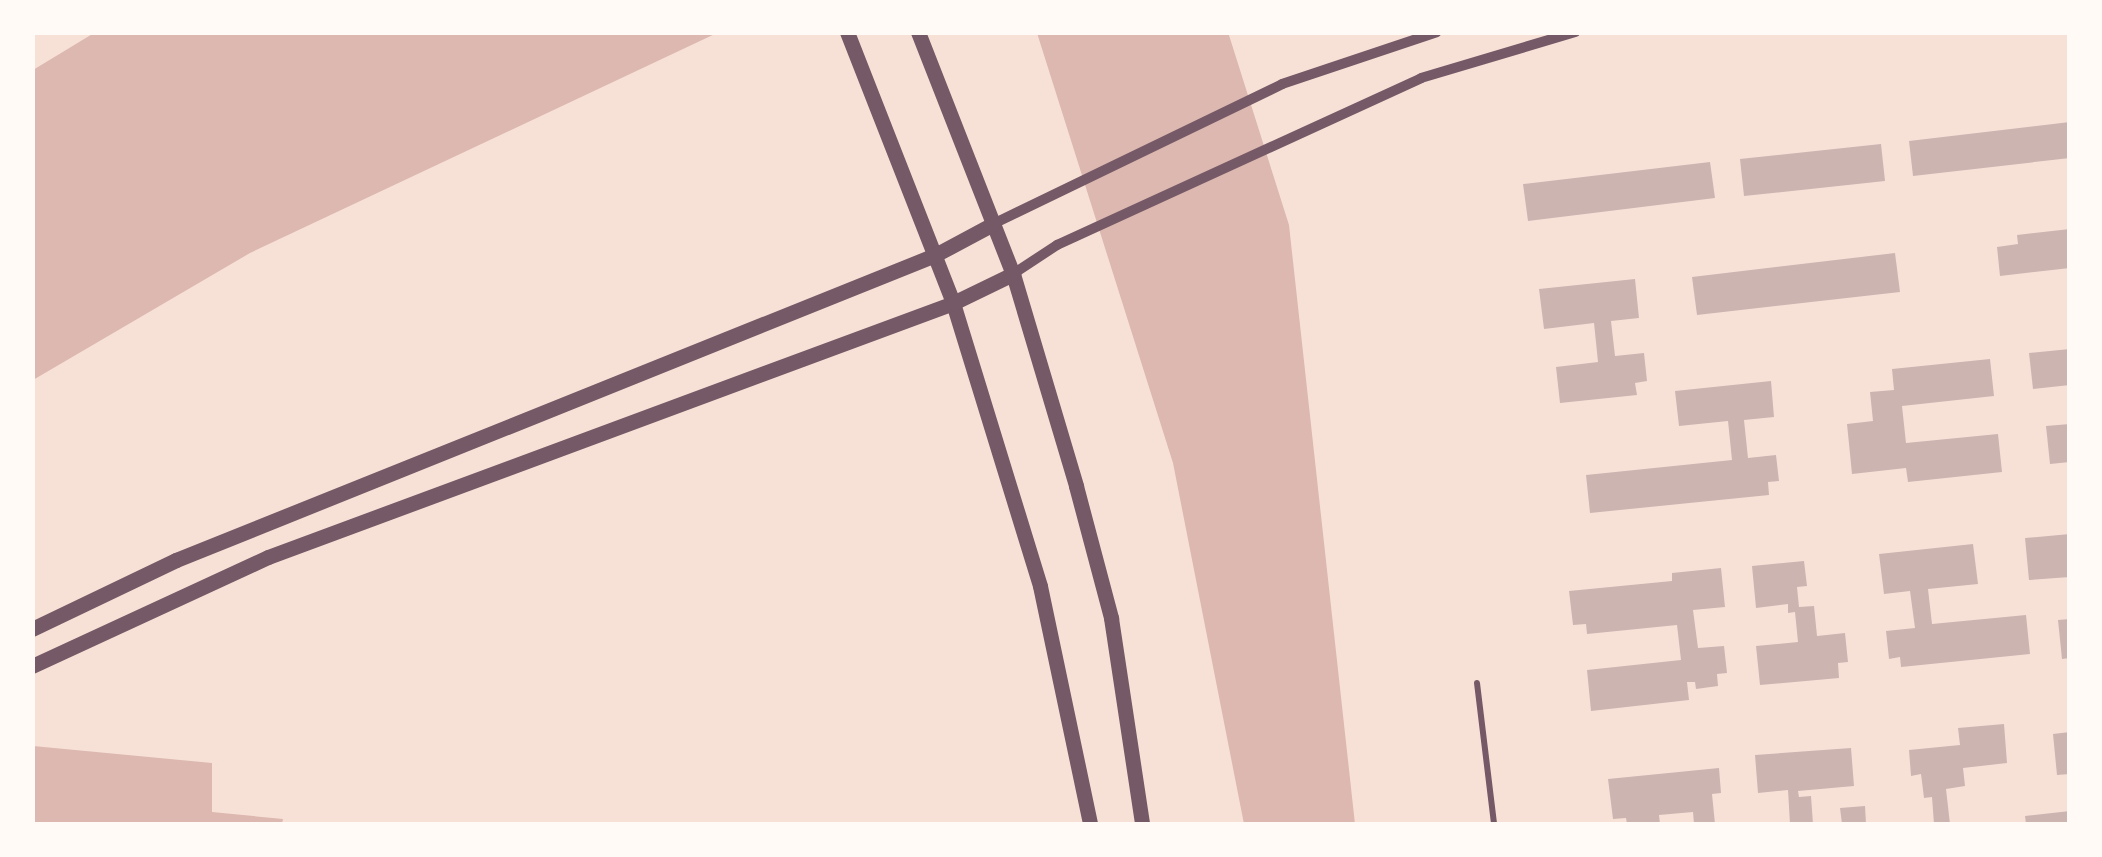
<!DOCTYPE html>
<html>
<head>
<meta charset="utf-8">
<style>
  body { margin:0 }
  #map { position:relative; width:2102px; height:857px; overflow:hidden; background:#f7e1d7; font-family:Mulish,sans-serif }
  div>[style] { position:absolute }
  .water>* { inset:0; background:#dcb8b0 }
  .building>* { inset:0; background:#ccb4b1 }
  .service>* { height:6px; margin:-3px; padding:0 3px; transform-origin:3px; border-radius:3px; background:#755966 }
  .minor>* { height:10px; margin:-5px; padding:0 5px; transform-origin:5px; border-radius:5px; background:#755966 }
  .tertiary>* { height:15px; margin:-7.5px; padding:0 7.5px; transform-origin:7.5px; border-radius:7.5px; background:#755966 }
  span { translate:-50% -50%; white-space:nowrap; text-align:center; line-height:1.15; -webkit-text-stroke:9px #fffaf5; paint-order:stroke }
  .frame { position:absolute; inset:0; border:35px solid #fffaf5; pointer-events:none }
</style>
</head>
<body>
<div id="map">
  <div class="water">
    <div style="clip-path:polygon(1228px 32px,1289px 225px,1355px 824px,1244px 824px,1173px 463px,1037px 33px)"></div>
    <div style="clip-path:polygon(94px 33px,94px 32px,717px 33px,250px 253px,33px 380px,33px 70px)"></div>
    <div style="clip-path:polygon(33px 746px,212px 763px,212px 812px,283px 819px,282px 824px,33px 824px)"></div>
  </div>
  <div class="building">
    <div style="clip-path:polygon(2070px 122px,2070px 158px,1913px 176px,1909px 141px)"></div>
    <div style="clip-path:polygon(1881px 144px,1885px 181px,1744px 196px,1740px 159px)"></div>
    <div style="clip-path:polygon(1710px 162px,1715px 198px,1528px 221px,1523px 184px)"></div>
    <div style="clip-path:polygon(2070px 229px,2070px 268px,2000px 276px,1997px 247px,2018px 244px,2017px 235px)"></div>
    <div style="clip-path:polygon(1895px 253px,1900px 292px,1697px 315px,1692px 277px)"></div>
    <div style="clip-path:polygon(1635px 279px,1639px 318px,1611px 321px,1615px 356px,1644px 353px,1647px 381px,1635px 383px,1637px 395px,1560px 403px,1556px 367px,1598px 362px,1594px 323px,1544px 329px,1539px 289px)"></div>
    <div style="clip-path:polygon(2070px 349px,2070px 385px,2033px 389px,2029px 353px)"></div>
    <div style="clip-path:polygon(1990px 359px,1994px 396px,1902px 406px,1906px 443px,1998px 434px,2002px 472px,1908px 482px,1906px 468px,1852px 474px,1847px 424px,1873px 421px,1870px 392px,1894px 390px,1892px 369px)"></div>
    <div style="clip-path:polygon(1771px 381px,1774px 417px,1744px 420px,1748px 458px,1776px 455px,1779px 481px,1768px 482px,1769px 495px,1590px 513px,1586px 475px,1732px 460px,1728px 421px,1679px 426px,1675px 391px)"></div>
    <div style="clip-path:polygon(2070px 424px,2070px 462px,2050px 464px,2046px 426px)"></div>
    <div style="clip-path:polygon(2070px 534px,2070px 577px,2029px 580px,2025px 538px)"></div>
    <div style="clip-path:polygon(1973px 544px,1978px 584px,1928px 589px,1932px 624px,2026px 615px,2030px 654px,1901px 667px,1900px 657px,1889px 659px,1886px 631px,1915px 628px,1910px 591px,1884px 594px,1879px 554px)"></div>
    <div style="clip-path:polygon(1804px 561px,1807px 586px,1797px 587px,1799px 607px,1814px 606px,1817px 636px,1845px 633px,1848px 662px,1838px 663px,1839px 678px,1760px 685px,1756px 646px,1798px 642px,1795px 612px,1788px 613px,1788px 604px,1756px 608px,1752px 566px)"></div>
    <div style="clip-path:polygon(1721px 568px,1725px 607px,1693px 610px,1698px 648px,1724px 646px,1727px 673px,1717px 674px,1718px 686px,1696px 689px,1695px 682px,1687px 682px,1689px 700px,1591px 711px,1587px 670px,1681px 660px,1677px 625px,1587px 634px,1586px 624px,1573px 625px,1569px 591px,1672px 581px,1672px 573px)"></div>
    <div style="clip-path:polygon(2070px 619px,2070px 658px,2062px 659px,2058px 620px)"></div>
    <div style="clip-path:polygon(2004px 724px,2007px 763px,1963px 768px,1965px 786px,1946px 789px,1950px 824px,1934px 824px,1932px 797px,1924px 798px,1921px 774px,1911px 776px,1909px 750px,1960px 745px,1958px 728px)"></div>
    <div style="clip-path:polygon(2070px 732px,2070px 774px,2057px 775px,2053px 734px)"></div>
    <div style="clip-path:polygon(1851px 748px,1854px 786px,1798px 791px,1799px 797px,1811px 796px,1813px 824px,1790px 824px,1788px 790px,1758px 793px,1755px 755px)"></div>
    <div style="clip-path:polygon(1719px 768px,1721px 793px,1712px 794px,1715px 824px,1694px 824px,1693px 812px,1659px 815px,1660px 824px,1627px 824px,1626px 818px,1613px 819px,1608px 779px)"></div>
    <div style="clip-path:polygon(1865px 806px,1866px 824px,1842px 824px,1840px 808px)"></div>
    <div style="clip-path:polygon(2070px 811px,2070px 824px,2026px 824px,2025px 816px)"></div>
  </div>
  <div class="service">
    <div style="left:1477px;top:683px;width:142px;rotate:83.1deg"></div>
  </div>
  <div class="minor">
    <div style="left:993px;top:224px;width:321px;rotate:-25.8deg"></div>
    <div style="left:1282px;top:84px;width:163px;rotate:-18.5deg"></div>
    <div style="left:1013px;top:274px;width:53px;rotate:-33.4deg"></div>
    <div style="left:1057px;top:245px;width:400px;rotate:-24.6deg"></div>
    <div style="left:1421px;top:78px;width:161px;rotate:-16.6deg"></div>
  </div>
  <div class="tertiary">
    <div style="left:847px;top:32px;width:291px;rotate:68.6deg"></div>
    <div style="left:953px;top:303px;width:296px;rotate:72.9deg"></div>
    <div style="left:1040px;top:586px;width:243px;rotate:78.1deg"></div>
    <div style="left:918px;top:32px;width:260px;rotate:68.6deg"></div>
    <div style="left:1013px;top:274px;width:221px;rotate:73.4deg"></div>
    <div style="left:1076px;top:486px;width:137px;rotate:75.1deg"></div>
    <div style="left:1111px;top:618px;width:208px;rotate:81.4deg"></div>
    <div style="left:32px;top:629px;width:160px;rotate:-25.6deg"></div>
    <div style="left:176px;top:560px;width:818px;rotate:-21.89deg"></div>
    <div style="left:935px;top:255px;width:66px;rotate:-28.1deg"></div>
    <div style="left:32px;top:666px;width:260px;rotate:-24.8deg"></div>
    <div style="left:268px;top:557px;width:731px;rotate:-20.34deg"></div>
    <div style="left:953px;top:303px;width:67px;rotate:-25.8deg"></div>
  </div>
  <div class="frame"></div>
</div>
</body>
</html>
